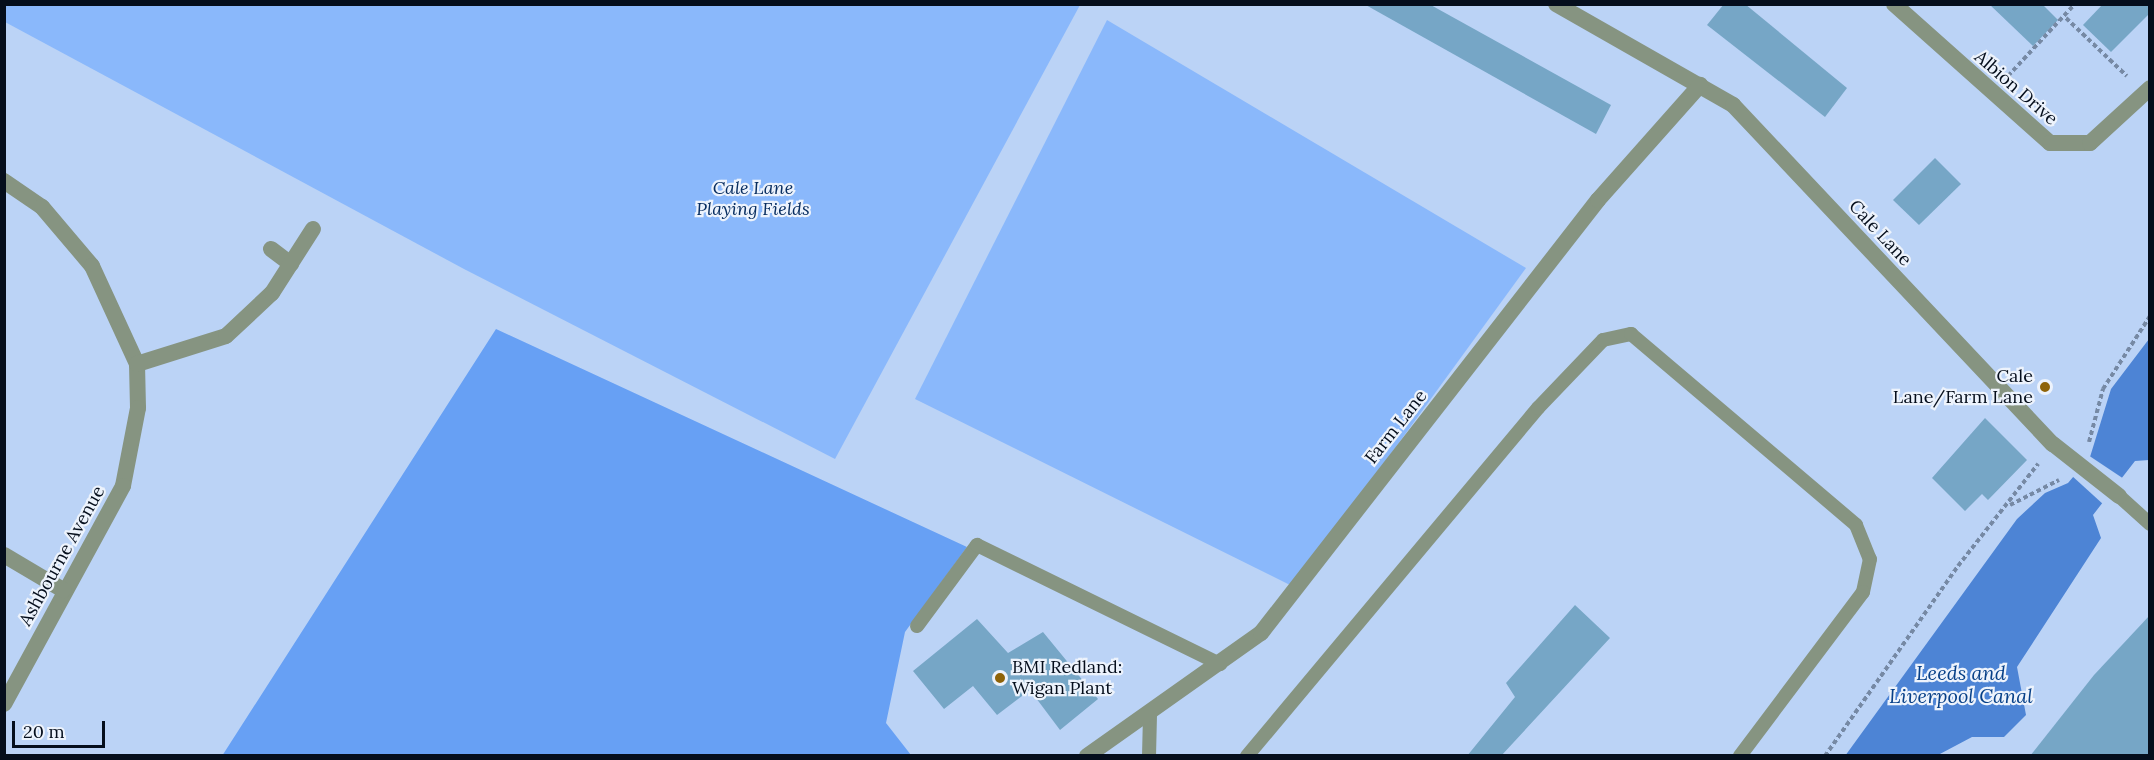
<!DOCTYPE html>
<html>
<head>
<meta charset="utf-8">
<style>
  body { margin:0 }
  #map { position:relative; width:2154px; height:760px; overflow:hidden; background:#bbd3f6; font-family:Lora,serif }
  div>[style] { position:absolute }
  .green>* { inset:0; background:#8ab8fb }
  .forest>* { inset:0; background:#67a0f4 }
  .water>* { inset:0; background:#4d84d5 }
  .pier>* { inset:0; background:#bbd3f6 }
  .building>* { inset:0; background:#76a6c6 }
  .path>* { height:4px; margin-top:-2px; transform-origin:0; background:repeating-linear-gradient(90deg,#7689a4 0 4.5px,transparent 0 7.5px) }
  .service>* { height:14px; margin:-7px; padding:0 7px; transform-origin:7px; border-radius:7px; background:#869481 }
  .minor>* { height:16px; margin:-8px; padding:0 8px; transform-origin:8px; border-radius:8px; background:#869481 }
  .dots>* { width:16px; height:16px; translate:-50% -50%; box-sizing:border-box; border:3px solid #edf3fc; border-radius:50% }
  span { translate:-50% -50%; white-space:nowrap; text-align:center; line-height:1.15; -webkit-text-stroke:4.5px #edf3fc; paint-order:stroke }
  .street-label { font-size:18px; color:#050e1c }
  .park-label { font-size:18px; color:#072d60; font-style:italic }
  .poi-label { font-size:18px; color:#050e1c }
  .right { translate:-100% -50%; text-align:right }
  .left { translate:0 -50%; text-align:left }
  .water-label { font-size:20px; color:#074088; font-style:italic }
  .frame { position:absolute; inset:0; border:6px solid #050e1c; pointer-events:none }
  .scale { position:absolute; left:12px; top:721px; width:93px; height:27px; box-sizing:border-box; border:3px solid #050e1c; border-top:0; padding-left:8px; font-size:18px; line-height:21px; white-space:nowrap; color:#050e1c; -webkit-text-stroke:4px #edf3fc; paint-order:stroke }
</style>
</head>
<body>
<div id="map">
  <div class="green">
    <div style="clip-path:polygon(4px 5px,5px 4px,1080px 5px,835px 459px,464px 269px,5px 22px)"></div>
    <div style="clip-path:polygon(1107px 20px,1526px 268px,1294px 587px,915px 399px)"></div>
  </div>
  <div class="forest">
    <div style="clip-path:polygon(496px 329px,967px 547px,905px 632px,886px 723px,911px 755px,222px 756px)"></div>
  </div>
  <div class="water">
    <div style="clip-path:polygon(2149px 339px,2149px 460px,2135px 461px,2093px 515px,2101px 538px,2017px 667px,2026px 715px,2004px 737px,1972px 737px,1938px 755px,1845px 756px,2017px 519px,2045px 493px,2068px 483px,2090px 457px,2111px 389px)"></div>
  </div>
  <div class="pier">
    <div style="clip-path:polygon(2088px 455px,2124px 479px,2104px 505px,2071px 475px)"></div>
  </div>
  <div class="building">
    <div style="clip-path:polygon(1364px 4px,1429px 4px,1611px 105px,1596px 134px)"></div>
    <div style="clip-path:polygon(1724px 4px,1745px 4px,1847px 88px,1825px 117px,1707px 25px)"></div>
    <div style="clip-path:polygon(1989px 4px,2042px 4px,2058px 20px,2033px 46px)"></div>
    <div style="clip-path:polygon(2103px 4px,2150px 4px,2150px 13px,2111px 52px,2083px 25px)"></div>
    <div style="clip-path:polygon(1935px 158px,1961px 184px,1919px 225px,1893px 200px)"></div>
    <div style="clip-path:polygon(1985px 418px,2027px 460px,1988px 500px,1982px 494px,1965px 511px,1932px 478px)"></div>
    <div style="clip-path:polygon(1575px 605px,1610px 638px,1501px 756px,1467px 756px,1515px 697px,1506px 683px)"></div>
    <div style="clip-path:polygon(2150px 615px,2150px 756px,2030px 756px,2094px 675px)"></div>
    <div style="clip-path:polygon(977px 619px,1008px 653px,1043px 632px,1098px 699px,1060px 730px,1030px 690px,997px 715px,973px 686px,944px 709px,913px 671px)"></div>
  </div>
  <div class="path">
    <div style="left:2066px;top:18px;width:84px;rotate:43.6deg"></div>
    <div style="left:2008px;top:76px;width:98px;rotate:-47.1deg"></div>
    <div style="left:2089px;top:442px;width:55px;rotate:-75.2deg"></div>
    <div style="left:2103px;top:389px;width:87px;rotate:-57.2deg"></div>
    <div style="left:2010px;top:505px;width:55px;rotate:-27deg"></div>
    <div style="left:1825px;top:756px;width:232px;rotate:-55deg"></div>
    <div style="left:1958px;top:566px;width:130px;rotate:-51.9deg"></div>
  </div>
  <div class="service">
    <div style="left:2119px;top:496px;width:42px;rotate:42.1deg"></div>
    <div style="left:917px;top:626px;width:101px;rotate:-53.5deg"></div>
    <div style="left:977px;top:545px;width:271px;rotate:26.1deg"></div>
    <div style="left:1149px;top:756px;width:41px;rotate:-88.6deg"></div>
    <div style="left:1247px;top:756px;width:454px;rotate:-50.1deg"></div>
    <div style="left:1538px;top:408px;width:94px;rotate:-46.3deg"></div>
    <div style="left:1603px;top:340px;width:29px;rotate:-12deg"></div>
    <div style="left:1631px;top:334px;width:295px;rotate:40.3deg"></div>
    <div style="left:1856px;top:525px;width:37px;rotate:68deg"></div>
    <div style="left:1870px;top:559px;width:34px;rotate:102deg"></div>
    <div style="left:1863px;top:592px;width:205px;rotate:126.9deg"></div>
  </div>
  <div class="minor">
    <div style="left:1556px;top:4px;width:204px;rotate:29.7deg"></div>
    <div style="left:1733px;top:105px;width:466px;rotate:46.7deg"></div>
    <div style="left:2053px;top:444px;width:84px;rotate:38.2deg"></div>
    <div style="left:1894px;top:4px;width:209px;rotate:41.7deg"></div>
    <div style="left:2050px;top:143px;width:40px"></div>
    <div style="left:2090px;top:143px;width:81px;rotate:-42.5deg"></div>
    <div style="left:4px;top:181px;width:46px;rotate:34.4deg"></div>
    <div style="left:42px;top:207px;width:77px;rotate:49.7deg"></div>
    <div style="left:92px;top:266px;width:108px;rotate:65.3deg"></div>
    <div style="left:137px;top:364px;width:44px;rotate:88.7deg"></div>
    <div style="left:138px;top:408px;width:79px;rotate:100.9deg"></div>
    <div style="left:123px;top:486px;width:248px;rotate:118.6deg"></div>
    <div style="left:271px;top:249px;width:25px;rotate:37deg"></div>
    <div style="left:137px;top:364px;width:93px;rotate:-17.5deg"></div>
    <div style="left:226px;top:336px;width:63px;rotate:-43.1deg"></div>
    <div style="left:272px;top:293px;width:76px;rotate:-57.4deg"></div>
    <div style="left:4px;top:555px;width:69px;rotate:30.7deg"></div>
    <div style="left:1087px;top:756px;width:213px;rotate:-35.3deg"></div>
    <div style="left:1261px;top:633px;width:549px;rotate:-52.11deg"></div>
    <div style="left:1598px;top:200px;width:154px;rotate:-48.4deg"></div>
  </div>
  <div class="dots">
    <div style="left:2045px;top:387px;background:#8e6309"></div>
    <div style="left:1000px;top:678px;background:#8e6309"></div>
  </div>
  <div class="street-label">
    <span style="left:2016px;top:88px;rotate:41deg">Albion Drive</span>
    <span style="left:1880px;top:233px;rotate:47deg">Cale Lane</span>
    <span style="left:1396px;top:427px;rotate:-52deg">Farm Lane</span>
    <span style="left:62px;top:556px;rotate:-61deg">Ashbourne Avenue</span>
  </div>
  <div class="park-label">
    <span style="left:753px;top:199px">Cale Lane<br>Playing Fields</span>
  </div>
  <div class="poi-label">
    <span class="right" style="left:2033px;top:387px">Cale<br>Lane/Farm Lane</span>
    <span class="left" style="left:1012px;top:678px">BMI Redland:<br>Wigan Plant</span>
  </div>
  <div class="water-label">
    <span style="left:1961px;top:684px">Leeds and<br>Liverpool Canal</span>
  </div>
  <div class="frame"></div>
  <div class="scale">20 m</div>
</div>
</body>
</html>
